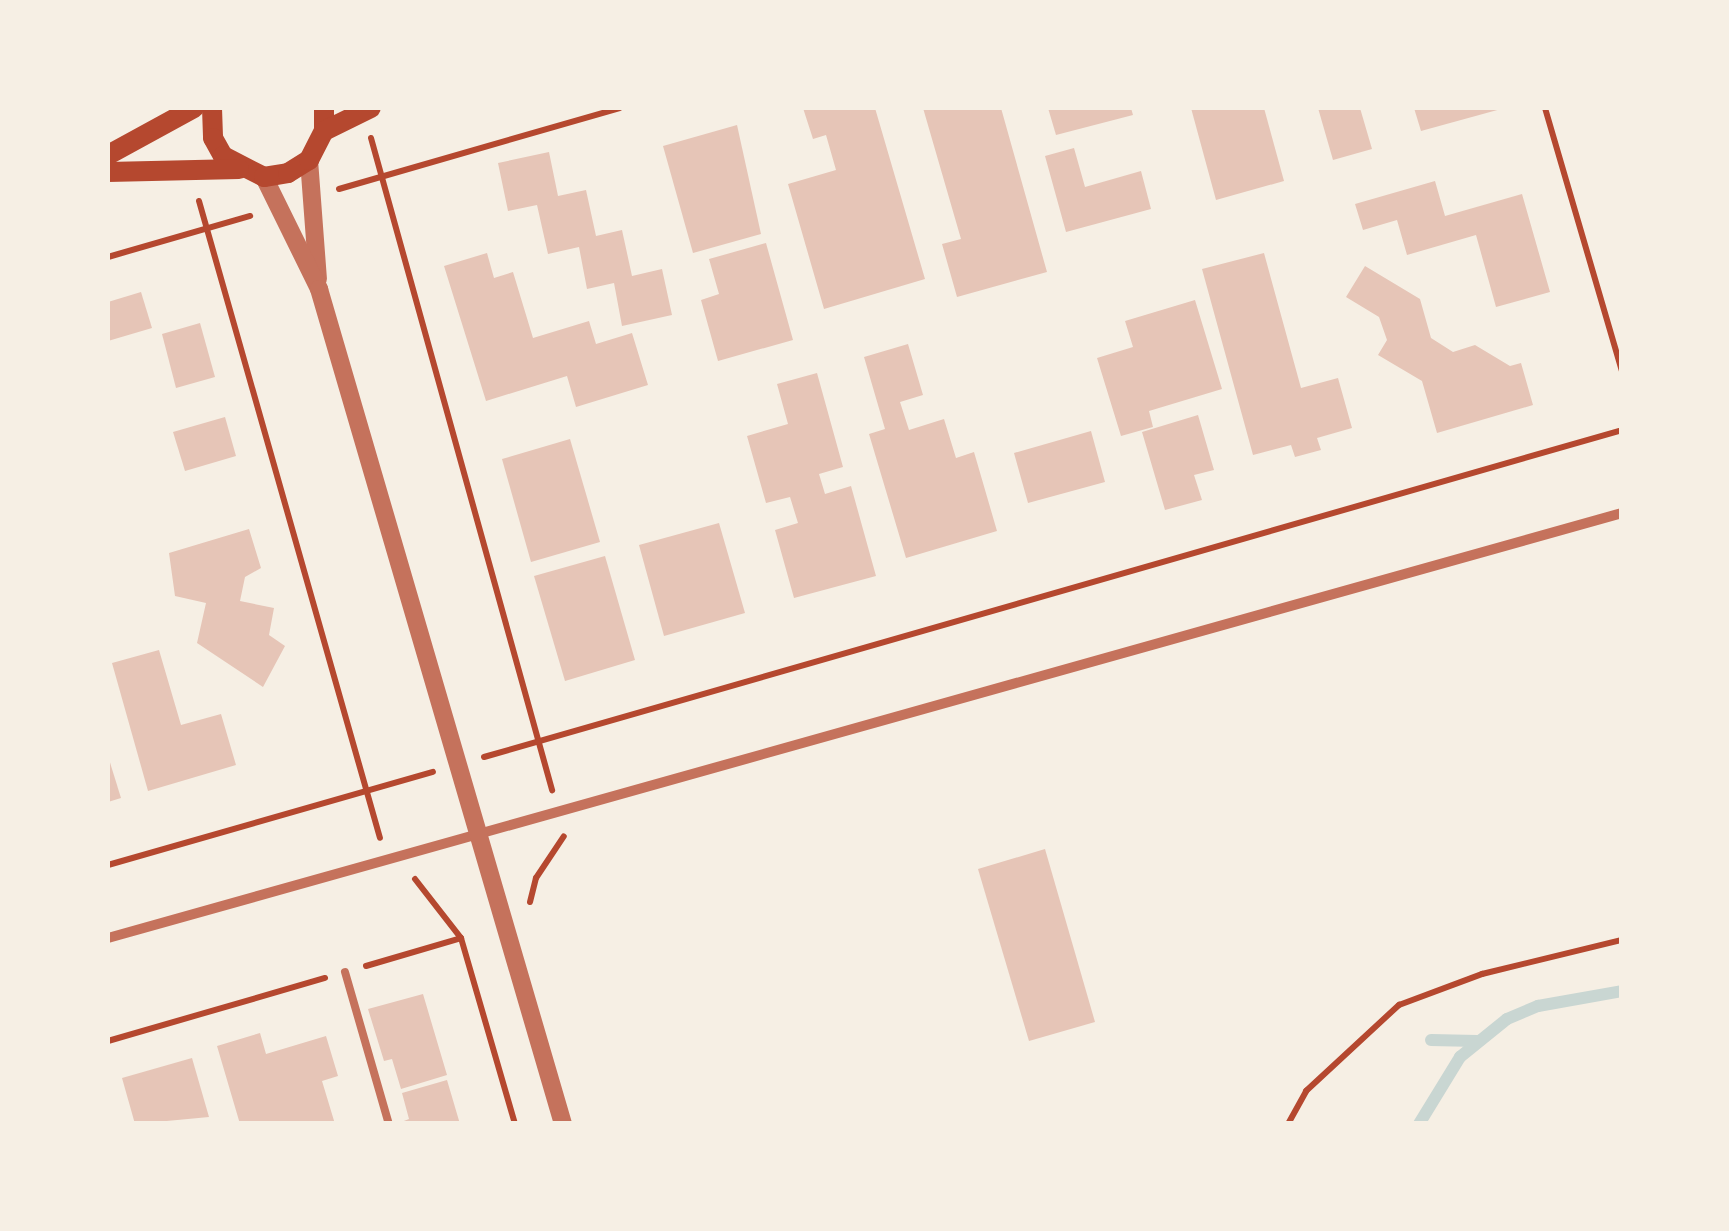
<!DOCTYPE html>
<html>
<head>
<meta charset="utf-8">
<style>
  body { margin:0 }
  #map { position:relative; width:1729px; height:1231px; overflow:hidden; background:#f6efe4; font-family:Ubuntu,sans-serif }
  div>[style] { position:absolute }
  .stream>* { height:12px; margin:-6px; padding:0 6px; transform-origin:6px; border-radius:6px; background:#c9d6d2 }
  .building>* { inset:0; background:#e6c5b7 }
  .path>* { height:6px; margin:-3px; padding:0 3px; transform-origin:3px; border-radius:3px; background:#b5482f }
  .service>* { height:8px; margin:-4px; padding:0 4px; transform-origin:4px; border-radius:4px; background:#c5725c }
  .minor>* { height:10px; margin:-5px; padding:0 5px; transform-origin:5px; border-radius:5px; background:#c5725c }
  .tertiary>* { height:18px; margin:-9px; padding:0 9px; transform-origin:9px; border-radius:9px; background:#c5725c }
  .secondary>* { height:20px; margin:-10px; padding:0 10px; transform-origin:10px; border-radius:10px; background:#b5482f }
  span { translate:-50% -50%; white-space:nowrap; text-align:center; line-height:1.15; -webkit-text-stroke:8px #f6efe4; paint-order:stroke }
  .frame { position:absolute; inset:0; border:110px solid #f6efe4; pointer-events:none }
</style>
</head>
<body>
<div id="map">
  <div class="stream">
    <div style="left:1431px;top:1040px;width:46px;rotate:1.2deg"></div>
    <div style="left:1419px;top:1124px;width:79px;rotate:-58.5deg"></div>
    <div style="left:1460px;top:1057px;width:60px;rotate:-39deg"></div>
    <div style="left:1507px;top:1019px;width:34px;rotate:-23deg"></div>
    <div style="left:1538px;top:1006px;width:85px;rotate:-10.1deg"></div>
  </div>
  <div class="building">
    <div style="clip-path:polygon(803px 108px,875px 108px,925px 279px,824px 309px,788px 184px,836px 170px,826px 135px,813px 139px)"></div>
    <div style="clip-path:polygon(923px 108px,1001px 108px,1047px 272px,957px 297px,942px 244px,961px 239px)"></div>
    <div style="clip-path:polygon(1048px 108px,1131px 108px,1133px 115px,1056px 135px)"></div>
    <div style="clip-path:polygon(1191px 108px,1264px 108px,1284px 181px,1216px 200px)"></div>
    <div style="clip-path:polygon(1318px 108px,1360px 108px,1372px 149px,1333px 160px)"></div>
    <div style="clip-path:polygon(1414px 108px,1501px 108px,1501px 109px,1421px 131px)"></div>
    <div style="clip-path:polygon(737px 125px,761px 234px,693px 253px,663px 146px)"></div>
    <div style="clip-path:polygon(1074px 148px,1085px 187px,1141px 171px,1151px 209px,1066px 232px,1045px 156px)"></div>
    <div style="clip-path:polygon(549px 152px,558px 196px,586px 190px,596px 236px,622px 230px,632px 276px,662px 269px,672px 315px,622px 326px,614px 283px,587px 289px,579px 247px,548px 254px,537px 205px,508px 211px,498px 163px)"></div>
    <div style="clip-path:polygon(1435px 181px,1445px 216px,1522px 194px,1550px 292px,1496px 307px,1476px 235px,1407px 255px,1397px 220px,1363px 230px,1355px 204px)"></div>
    <div style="clip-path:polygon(766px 243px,793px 340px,718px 361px,701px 300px,719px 294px,709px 259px)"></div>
    <div style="clip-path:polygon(487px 253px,494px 278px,513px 272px,533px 338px,589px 321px,596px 344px,632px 333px,648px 385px,576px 407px,567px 376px,486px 401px,444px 266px)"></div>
    <div style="clip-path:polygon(1264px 253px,1301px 388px,1338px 378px,1352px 428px,1317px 438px,1321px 450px,1295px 457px,1291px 445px,1253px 455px,1202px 269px)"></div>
    <div style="clip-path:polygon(1365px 266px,1420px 299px,1431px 338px,1453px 352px,1475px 345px,1510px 366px,1521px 363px,1533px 405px,1437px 433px,1422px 381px,1378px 355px,1387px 340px,1379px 317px,1346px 297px)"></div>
    <div style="clip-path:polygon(141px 292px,152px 328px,108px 341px,108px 302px)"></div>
    <div style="clip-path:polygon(1195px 300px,1222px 389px,1149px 411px,1153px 427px,1121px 436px,1097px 358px,1133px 347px,1125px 321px)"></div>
    <div style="clip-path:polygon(200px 323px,215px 377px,176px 388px,162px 334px)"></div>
    <div style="clip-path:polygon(908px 344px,923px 395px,900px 402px,909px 430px,944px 419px,956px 458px,974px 452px,997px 531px,906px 558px,869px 434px,885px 429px,864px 357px)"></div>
    <div style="clip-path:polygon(817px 373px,843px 467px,819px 474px,825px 494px,851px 486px,876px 576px,794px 598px,775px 530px,798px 523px,790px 497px,766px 503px,747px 436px,788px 424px,777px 384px)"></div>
    <div style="clip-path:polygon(1198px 415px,1214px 470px,1194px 475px,1202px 500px,1165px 510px,1142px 432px)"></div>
    <div style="clip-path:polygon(225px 417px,236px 456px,185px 471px,173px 432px)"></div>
    <div style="clip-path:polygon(1091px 431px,1105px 482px,1028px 503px,1014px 453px)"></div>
    <div style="clip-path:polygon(570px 439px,600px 542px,531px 562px,502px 459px)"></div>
    <div style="clip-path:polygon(719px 523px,745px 613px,664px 636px,639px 545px)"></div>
    <div style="clip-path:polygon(249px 529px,261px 568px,245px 577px,240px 601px,274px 608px,269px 635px,285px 646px,263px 687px,197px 643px,206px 603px,175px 596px,169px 553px)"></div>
    <div style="clip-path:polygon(605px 556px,635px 660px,565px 681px,534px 576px)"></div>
    <div style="clip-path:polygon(159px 650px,181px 725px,221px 714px,236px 765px,148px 791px,112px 663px)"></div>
    <div style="clip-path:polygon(108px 756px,121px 798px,108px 802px)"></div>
    <div style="clip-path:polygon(1045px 849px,1095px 1022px,1029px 1041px,978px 869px)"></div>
    <div style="clip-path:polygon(423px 994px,447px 1075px,401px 1089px,392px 1059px,384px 1061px,368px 1009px)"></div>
    <div style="clip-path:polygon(260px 1033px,266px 1054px,326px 1036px,338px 1076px,322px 1081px,335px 1124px,240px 1124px,217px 1046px)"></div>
    <div style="clip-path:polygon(192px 1058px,209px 1117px,135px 1124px,122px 1078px)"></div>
    <div style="clip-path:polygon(447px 1080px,460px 1124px,396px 1124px,409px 1119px,402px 1093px)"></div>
  </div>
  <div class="path">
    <div style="left:1545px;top:108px;width:275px;rotate:73.7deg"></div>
    <div style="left:371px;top:138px;width:677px;rotate:74.48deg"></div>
    <div style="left:339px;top:189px;width:292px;rotate:-16.1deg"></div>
    <div style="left:199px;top:201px;width:662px;rotate:74.14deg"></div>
    <div style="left:108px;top:257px;width:148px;rotate:-16.1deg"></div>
    <div style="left:484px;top:757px;width:1184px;rotate:-16.03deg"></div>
    <div style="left:108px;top:865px;width:338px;rotate:-16deg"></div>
    <div style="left:415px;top:879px;width:75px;rotate:52.1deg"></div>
    <div style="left:461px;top:938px;width:194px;rotate:73.8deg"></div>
    <div style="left:530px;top:902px;width:25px;rotate:-76deg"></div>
    <div style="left:536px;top:878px;width:50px;rotate:-56.3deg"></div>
    <div style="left:366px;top:966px;width:99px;rotate:-16.4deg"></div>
    <div style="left:108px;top:1041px;width:226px;rotate:-16.2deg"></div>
    <div style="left:1288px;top:1124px;width:38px;rotate:-61deg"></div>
    <div style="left:1306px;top:1091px;width:127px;rotate:-42.8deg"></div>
    <div style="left:1399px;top:1005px;width:89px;rotate:-20.5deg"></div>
    <div style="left:1482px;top:974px;width:144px;rotate:-13.7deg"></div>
  </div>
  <div class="service">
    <div style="left:345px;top:972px;width:158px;rotate:73.9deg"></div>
  </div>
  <div class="minor">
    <div style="left:108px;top:938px;width:1573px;rotate:-15.68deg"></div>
  </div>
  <div class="tertiary">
    <div style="left:309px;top:160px;width:119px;rotate:85.7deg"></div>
    <div style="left:264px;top:177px;width:125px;rotate:63.8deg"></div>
    <div style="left:319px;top:289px;width:870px;rotate:73.71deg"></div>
  </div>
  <div class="secondary">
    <div style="left:212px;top:108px;width:30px;rotate:88deg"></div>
    <div style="left:213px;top:138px;width:21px;rotate:61deg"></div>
    <div style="left:223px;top:156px;width:46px;rotate:27.1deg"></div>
    <div style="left:264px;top:177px;width:24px;rotate:-9deg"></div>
    <div style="left:288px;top:173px;width:25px;rotate:-32deg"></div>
    <div style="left:309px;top:160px;width:33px;rotate:-63deg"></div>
    <div style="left:324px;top:131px;width:23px;rotate:-90deg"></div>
    <div style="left:324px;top:131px;width:52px;rotate:-26.1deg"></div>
    <div style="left:108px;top:155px;width:98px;rotate:-28.7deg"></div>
    <div style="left:108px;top:172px;width:131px;rotate:-1.3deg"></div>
  </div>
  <div class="frame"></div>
</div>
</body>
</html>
